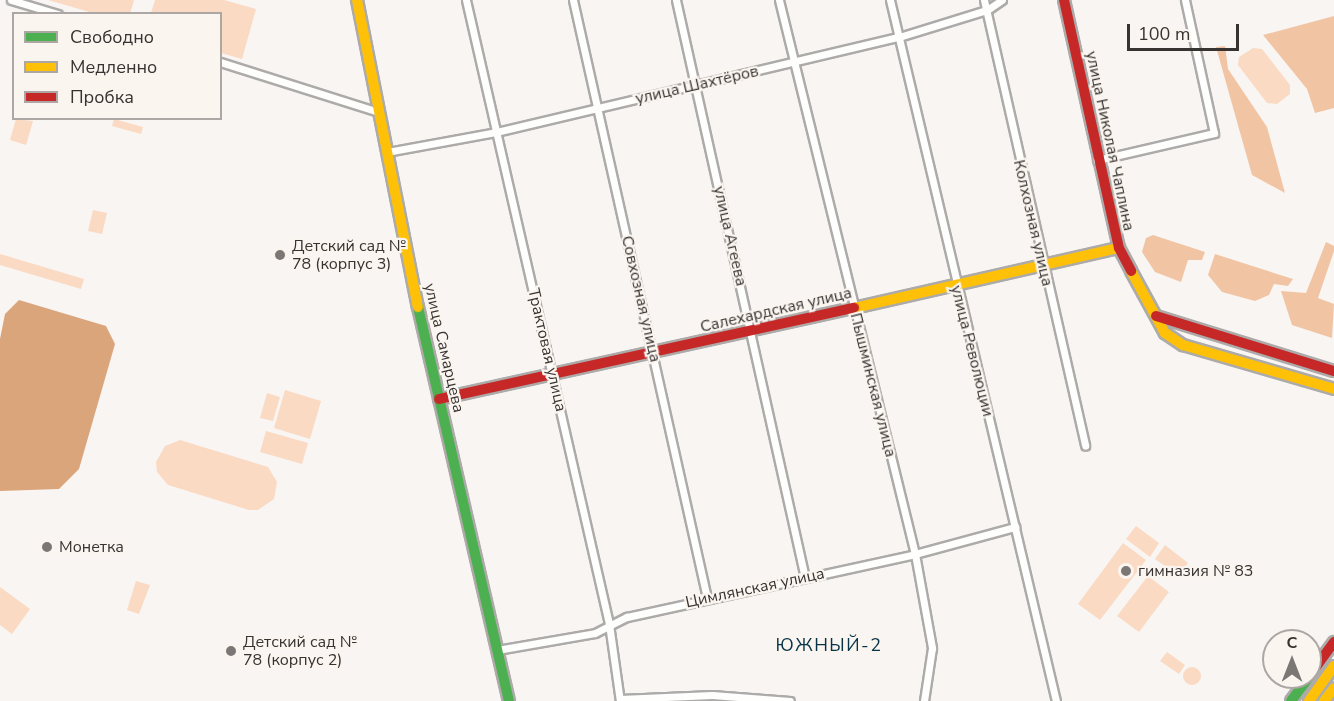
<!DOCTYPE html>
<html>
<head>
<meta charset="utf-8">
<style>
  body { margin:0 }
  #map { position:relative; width:1334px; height:701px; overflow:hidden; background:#f8f5f3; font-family:"Nunito Sans",sans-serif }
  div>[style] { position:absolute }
  .green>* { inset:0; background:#fadac3 }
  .round { border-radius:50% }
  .forest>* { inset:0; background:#f1c5a4 }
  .water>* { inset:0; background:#dba57c }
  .roads { filter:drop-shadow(2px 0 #adaba9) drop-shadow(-2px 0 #adaba9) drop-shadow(0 2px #adaba9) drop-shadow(0 -2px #adaba9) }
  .street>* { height:7px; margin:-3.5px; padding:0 3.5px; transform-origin:3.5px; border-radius:3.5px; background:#fefefd }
  .fast>* { height:10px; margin:-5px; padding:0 5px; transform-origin:5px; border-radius:5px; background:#4caf50 }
  .slow>* { height:10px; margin:-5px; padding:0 5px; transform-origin:5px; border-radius:5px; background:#ffc107 }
  .jam>* { height:10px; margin:-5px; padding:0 5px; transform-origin:5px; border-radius:5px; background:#c62828 }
  .dots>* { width:16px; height:16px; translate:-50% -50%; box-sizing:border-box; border:3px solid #fbf5f0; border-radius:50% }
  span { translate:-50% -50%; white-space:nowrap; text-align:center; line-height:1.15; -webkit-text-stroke:4.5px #fbf5f0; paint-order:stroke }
  .street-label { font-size:16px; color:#363331 }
  .poi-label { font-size:16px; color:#363331 }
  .left { translate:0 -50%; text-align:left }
  .neighbourhood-label { font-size:18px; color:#073349; letter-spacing:1.5px }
  .legend { position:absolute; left:12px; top:12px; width:210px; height:108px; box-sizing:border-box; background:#fbf5f0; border:2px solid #aca7a4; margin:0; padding:8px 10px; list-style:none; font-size:18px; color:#363331 }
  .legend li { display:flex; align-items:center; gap:12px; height:30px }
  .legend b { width:30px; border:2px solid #aca7a4 }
  .north { position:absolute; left:1262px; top:629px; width:60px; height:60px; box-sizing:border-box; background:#fbf5f0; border:2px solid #aca7a4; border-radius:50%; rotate:0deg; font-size:16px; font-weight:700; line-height:24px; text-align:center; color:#363331 }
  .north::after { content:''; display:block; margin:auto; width:21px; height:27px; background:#7a7775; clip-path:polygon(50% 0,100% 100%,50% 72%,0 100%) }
  .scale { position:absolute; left:1127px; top:24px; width:112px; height:27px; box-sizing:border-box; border:3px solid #363331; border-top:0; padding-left:8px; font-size:18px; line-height:21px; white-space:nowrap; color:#363331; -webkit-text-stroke:4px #fbf5f0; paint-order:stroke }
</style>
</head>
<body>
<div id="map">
  <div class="green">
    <div style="clip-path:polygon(48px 0,134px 0,130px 14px,93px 13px)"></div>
    <div style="clip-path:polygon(155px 0,224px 0,256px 9px,242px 59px,221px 53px,220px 14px,151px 13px)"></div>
    <div style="clip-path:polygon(1253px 48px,1262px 49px,1290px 85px,1290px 94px,1277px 104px,1267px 103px,1238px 65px,1239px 57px)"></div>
    <div style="clip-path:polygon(16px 119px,33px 121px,26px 145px,10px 140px)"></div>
    <div style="clip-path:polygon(114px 119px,143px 127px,141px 134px,112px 126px)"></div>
    <div style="clip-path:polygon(93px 210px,107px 213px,102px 234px,88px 231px)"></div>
    <div style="clip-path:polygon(0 254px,84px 279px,81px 289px,0 265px)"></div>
    <div style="clip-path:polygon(285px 390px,321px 401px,310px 439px,274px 428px)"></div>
    <div style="clip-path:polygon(267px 393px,280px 397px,273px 421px,260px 418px)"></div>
    <div style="clip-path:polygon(266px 431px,308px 443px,302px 464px,260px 452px)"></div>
    <div style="clip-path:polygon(180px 440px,268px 467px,277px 482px,274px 499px,258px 510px,249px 510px,168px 485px,157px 472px,156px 462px,165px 446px)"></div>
    <div style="clip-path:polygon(1136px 526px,1159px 543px,1150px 557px,1126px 539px)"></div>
    <div style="clip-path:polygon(1123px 543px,1146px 560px,1100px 620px,1078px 604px)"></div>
    <div style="clip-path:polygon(1165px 545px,1188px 563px,1179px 576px,1155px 559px)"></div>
    <div style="clip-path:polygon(1148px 576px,1169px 592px,1139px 632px,1117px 616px)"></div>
    <div style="clip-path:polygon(136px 581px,150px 585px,139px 614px,127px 610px)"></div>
    <div style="clip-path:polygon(0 587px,30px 609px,12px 634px,0 625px)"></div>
    <div style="clip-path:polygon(1167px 652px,1185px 665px,1179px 674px,1160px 661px)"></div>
    <div class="round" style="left:1183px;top:667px;width:18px;height:18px"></div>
  </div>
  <div class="forest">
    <div style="clip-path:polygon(1334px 16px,1334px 108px,1315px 113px,1307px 89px,1263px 35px)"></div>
    <div style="clip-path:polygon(1225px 46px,1228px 69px,1267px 127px,1285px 193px,1252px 175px,1216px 47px)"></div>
    <div style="clip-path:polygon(1153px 235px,1205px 252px,1202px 260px,1188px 260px,1181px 282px,1155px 272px,1142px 252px,1146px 238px)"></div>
    <div style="clip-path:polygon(1326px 242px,1334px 246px,1334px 251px,1318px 298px,1334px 304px,1332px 338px,1292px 325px,1281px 291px,1306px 293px)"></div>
    <div style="clip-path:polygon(1215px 254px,1293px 279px,1288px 286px,1274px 284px,1269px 295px,1255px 301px,1222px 292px,1208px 275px)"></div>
  </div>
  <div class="water">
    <div style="clip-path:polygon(19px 300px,106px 326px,115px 344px,79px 469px,59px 489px,0 491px,0 339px,5px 314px)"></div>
  </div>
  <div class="roads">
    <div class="street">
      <div style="left:11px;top:0;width:49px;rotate:16.6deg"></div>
      <div style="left:466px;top:0;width:640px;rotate:77.09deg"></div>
      <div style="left:609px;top:624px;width:78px;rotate:81.9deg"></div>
      <div style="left:573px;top:0;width:613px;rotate:77.37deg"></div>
      <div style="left:676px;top:0;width:592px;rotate:77.42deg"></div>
      <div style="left:779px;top:0;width:570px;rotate:76.21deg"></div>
      <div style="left:915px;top:554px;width:96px;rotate:79.7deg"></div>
      <div style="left:932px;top:648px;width:54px;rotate:98.6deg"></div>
      <div style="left:890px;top:0;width:720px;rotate:76.68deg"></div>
      <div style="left:984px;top:0;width:457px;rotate:77.2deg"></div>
      <div style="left:220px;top:62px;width:167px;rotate:17.5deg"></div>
      <div style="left:387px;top:152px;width:111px;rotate:-10.4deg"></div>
      <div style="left:496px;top:132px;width:414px;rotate:-13.3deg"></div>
      <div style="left:899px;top:37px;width:92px;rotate:-17.1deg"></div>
      <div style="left:987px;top:10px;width:18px;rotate:-34deg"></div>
      <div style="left:1097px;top:160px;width:120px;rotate:-13deg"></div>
      <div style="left:1214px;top:133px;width:136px;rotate:-102.3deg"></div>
      <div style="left:497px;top:650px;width:99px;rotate:-9.8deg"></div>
      <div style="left:595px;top:633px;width:36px;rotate:-27deg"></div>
      <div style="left:627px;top:617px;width:295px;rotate:-12.3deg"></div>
      <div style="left:915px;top:554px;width:104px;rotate:-15.1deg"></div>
      <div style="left:620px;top:699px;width:92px;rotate:-2.5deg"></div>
      <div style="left:712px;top:695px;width:78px;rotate:4.4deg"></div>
    </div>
    <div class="fast">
      <div style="left:418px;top:307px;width:404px;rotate:77deg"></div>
      <div style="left:1291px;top:701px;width:30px;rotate:-53deg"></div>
    </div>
    <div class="slow">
      <div style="left:357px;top:0;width:313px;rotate:78.8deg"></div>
      <div style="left:1131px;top:271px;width:71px;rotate:61.3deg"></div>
      <div style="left:1165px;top:333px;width:22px;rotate:34deg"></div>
      <div style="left:1183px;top:345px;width:157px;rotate:16.2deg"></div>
      <div style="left:854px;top:308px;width:272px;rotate:-12.8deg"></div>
      <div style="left:1309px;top:701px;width:43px;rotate:-54.5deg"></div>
      <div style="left:1324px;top:701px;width:16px;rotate:-52deg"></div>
    </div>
    <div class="jam">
      <div style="left:1064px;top:0;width:254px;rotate:77.5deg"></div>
      <div style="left:1119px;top:248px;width:26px;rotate:62deg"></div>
      <div style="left:1156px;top:316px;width:186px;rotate:17.2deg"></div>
      <div style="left:439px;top:399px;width:425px;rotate:-12.4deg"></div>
      <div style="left:1310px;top:675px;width:41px;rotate:-54deg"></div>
    </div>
  </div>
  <div class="dots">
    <div style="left:280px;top:255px;background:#7a7775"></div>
    <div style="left:47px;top:547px;background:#7a7775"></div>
    <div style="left:1126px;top:571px;background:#7a7775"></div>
    <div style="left:231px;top:651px;background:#7a7775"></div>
  </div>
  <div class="street-label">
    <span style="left:697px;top:85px;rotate:-13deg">улица Шахтёров</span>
    <span style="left:1110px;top:141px;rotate:78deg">улица Николая Чаплина</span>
    <span style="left:1033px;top:223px;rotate:77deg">Колхозная улица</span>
    <span style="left:730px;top:236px;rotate:77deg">улица Агеева</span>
    <span style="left:641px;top:299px;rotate:77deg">Совхозная улица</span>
    <span style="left:776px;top:310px;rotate:-13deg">Салехардская улица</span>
    <span style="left:444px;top:348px;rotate:77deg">улица Самарцева</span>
    <span style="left:547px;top:350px;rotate:77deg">Трактовая улица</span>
    <span style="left:972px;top:351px;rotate:76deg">улица Революции</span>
    <span style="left:873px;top:385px;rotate:76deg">Пышминская улица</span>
    <span style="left:755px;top:588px;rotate:-12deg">Цимлянская улица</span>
  </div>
  <div class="poi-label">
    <span class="left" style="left:292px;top:255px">Детский сад №<br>78 (корпус 3)</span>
    <span class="left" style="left:59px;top:547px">Монетка</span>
    <span class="left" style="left:1138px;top:571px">гимназия № 83</span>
    <span class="left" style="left:243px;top:651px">Детский сад №<br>78 (корпус 2)</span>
  </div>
  <div class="neighbourhood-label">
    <span style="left:829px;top:645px">ЮЖНЫЙ-2</span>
  </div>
  <ul class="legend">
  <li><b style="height:8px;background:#4caf50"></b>Свободно</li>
  <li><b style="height:8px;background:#ffc107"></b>Медленно</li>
  <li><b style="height:8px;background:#c62828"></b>Пробка</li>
  </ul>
  <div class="north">С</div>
  <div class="scale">100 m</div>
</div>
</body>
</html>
